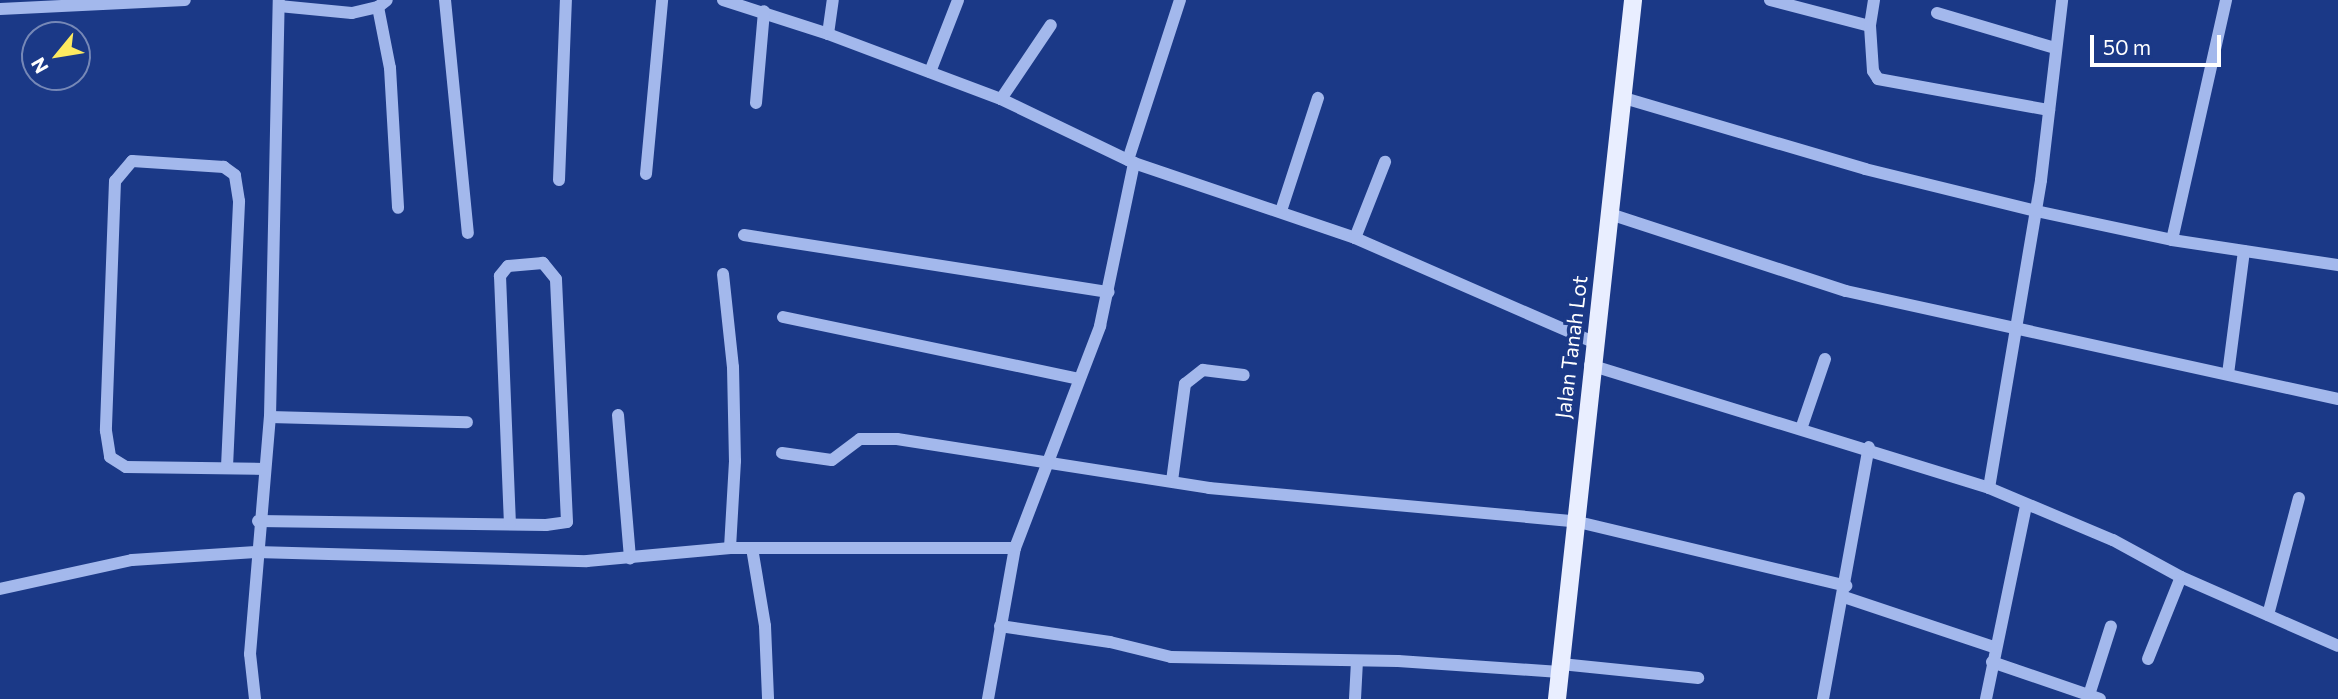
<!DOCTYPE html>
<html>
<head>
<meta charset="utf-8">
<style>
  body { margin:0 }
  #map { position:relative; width:2338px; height:699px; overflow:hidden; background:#1b3987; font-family:Commissioner,sans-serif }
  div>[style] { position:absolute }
  .minor>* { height:12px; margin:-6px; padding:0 6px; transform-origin:6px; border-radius:6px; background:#a3b8ec }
  .major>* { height:18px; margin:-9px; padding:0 9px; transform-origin:9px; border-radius:9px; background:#e9eeff }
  span { translate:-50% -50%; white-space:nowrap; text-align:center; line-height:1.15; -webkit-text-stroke:7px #1b3987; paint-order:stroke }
  .street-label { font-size:21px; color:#fff }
  .north { position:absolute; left:21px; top:21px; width:70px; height:70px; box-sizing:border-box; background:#1b3987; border:2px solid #7688b7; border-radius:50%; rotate:240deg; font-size:19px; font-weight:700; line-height:28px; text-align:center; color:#fff }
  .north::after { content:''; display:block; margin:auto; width:24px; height:32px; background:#fdea60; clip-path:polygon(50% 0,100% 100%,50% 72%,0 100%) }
  .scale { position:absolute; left:2090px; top:35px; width:131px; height:32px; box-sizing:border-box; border:4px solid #fff; border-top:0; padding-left:9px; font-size:21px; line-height:24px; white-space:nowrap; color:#fff; -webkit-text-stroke:5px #1b3987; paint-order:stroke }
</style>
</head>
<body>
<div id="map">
  <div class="minor">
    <div style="left:445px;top:0;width:234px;rotate:84.4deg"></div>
    <div style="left:723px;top:0;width:110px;rotate:17.9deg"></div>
    <div style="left:828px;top:34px;width:185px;rotate:20.6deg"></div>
    <div style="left:1001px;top:99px;width:148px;rotate:25.7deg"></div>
    <div style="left:1134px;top:163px;width:233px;rotate:18.7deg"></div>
    <div style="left:1355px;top:238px;width:260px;rotate:23.6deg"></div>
    <div style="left:1770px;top:0;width:103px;rotate:14.6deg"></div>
    <div style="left:1874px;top:0;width:26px;rotate:99deg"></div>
    <div style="left:1870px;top:26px;width:45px;rotate:86.2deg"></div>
    <div style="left:1873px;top:71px;width:9px;rotate:58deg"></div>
    <div style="left:1878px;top:79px;width:174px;rotate:10.3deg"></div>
    <div style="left:279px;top:6px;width:73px;rotate:5.5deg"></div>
    <div style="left:352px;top:13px;width:27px;rotate:-13deg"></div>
    <div style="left:378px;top:7px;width:11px;rotate:-38deg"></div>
    <div style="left:378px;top:7px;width:62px;rotate:78.9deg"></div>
    <div style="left:390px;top:68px;width:140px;rotate:86.7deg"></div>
    <div style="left:0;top:9px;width:185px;rotate:-2.8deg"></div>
    <div style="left:1937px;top:13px;width:123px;rotate:16.5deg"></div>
    <div style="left:828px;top:34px;width:34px;rotate:-82deg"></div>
    <div style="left:930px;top:72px;width:77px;rotate:-68.7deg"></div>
    <div style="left:1624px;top:98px;width:251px;rotate:16.4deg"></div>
    <div style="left:1865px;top:169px;width:176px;rotate:13.8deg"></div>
    <div style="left:2036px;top:211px;width:139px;rotate:12deg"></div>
    <div style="left:2172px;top:240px;width:168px;rotate:8.6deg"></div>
    <div style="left:1001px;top:99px;width:89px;rotate:-56deg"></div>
    <div style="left:756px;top:103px;width:92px;rotate:-85deg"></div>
    <div style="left:1128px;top:160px;width:168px;rotate:-72deg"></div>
    <div style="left:646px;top:174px;width:175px;rotate:-84.7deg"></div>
    <div style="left:559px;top:180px;width:180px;rotate:-87.8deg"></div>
    <div style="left:1281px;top:211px;width:119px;rotate:-71.9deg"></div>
    <div style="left:1610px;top:214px;width:248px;rotate:18.1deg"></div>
    <div style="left:1846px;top:291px;width:504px;rotate:12.38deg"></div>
    <div style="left:744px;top:235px;width:369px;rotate:8.9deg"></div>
    <div style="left:1355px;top:238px;width:82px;rotate:-68.5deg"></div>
    <div style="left:2172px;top:240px;width:246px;rotate:-77.3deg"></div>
    <div style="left:723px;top:274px;width:94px;rotate:83.9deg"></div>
    <div style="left:733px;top:367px;width:94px;rotate:88.8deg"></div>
    <div style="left:735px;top:461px;width:87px;rotate:93.3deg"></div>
    <div style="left:783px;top:317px;width:302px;rotate:11.8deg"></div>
    <div style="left:1590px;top:365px;width:418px;rotate:17.1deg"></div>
    <div style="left:1989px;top:488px;width:134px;rotate:22.8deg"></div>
    <div style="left:2113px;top:540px;width:77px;rotate:28.6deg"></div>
    <div style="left:2181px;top:577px;width:171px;rotate:23.7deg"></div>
    <div style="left:2228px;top:374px;width:124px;rotate:-82.6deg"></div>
    <div style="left:618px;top:415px;width:144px;rotate:85.2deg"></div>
    <div style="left:270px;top:417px;width:197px;rotate:1.5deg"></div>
    <div style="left:1801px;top:429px;width:74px;rotate:-71.1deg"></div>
    <div style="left:782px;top:453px;width:50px;rotate:8deg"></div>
    <div style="left:832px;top:460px;width:35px;rotate:-37deg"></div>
    <div style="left:860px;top:439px;width:37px"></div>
    <div style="left:897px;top:439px;width:316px;rotate:8.9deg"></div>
    <div style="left:1209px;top:488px;width:366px;rotate:5.2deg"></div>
    <div style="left:1574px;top:521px;width:280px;rotate:13.4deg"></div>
    <div style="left:227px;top:467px;width:266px;rotate:-87.4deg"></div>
    <div style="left:239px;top:201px;width:26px;rotate:-99deg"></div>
    <div style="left:235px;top:175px;width:14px;rotate:-144deg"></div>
    <div style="left:224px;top:167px;width:92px;rotate:-176.3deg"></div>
    <div style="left:132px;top:161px;width:26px;rotate:130deg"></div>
    <div style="left:115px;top:181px;width:250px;rotate:92.1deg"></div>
    <div style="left:106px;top:431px;width:26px;rotate:81deg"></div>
    <div style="left:110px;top:457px;width:19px;rotate:32deg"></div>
    <div style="left:126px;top:467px;width:139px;rotate:0.8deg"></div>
    <div style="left:1172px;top:481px;width:98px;rotate:-82.4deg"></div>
    <div style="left:1185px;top:384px;width:23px;rotate:-38deg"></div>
    <div style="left:1203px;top:370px;width:41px;rotate:7deg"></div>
    <div style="left:1989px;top:488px;width:312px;rotate:-80.4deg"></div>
    <div style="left:2041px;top:180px;width:181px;rotate:-83.3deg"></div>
    <div style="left:258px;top:521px;width:288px;rotate:0.8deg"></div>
    <div style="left:546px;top:525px;width:21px;rotate:-8deg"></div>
    <div style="left:567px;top:522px;width:243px;rotate:-92.6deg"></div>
    <div style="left:556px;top:279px;width:21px;rotate:-129deg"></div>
    <div style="left:543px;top:263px;width:35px;rotate:175deg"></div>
    <div style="left:508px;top:266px;width:13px;rotate:129deg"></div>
    <div style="left:500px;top:276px;width:247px;rotate:87.7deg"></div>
    <div style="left:752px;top:548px;width:79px;rotate:80.5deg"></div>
    <div style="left:765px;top:626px;width:73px;rotate:87.6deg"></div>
    <div style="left:0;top:589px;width:135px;rotate:-12.4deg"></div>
    <div style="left:132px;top:560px;width:124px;rotate:-3.7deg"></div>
    <div style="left:256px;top:552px;width:331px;rotate:1.6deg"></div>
    <div style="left:587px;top:561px;width:144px;rotate:-5.2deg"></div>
    <div style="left:730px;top:548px;width:285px"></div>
    <div style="left:1844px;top:597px;width:160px;rotate:18.5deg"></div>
    <div style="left:2268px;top:615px;width:121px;rotate:-75.2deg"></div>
    <div style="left:1000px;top:626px;width:111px;rotate:8.3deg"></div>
    <div style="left:1110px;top:642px;width:63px;rotate:13.8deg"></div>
    <div style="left:1171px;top:657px;width:227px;rotate:1deg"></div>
    <div style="left:1398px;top:661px;width:162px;rotate:3.9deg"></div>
    <div style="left:2148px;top:659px;width:88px;rotate:-68.1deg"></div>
    <div style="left:1992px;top:662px;width:114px;rotate:18.9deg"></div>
    <div style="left:1561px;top:664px;width:138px;rotate:5.8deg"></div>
    <div style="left:2089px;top:695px;width:72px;rotate:-72.3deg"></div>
    <div style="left:255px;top:699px;width:45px;rotate:-96.3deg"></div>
    <div style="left:250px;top:654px;width:238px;rotate:-85.2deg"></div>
    <div style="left:270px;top:417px;width:417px;rotate:-88.8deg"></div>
    <div style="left:988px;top:699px;width:153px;rotate:-79.9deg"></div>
    <div style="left:1015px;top:548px;width:238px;rotate:-69deg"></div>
    <div style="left:1100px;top:326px;width:167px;rotate:-78.2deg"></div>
    <div style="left:1355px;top:699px;width:38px;rotate:-87deg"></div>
    <div style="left:1823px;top:699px;width:256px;rotate:-79.7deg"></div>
    <div style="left:1986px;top:699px;width:198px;rotate:-78.3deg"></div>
  </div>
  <div class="major">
    <div style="left:1557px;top:699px;width:703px;rotate:-83.79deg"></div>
  </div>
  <div class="street-label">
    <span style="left:1571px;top:347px;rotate:-83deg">Jalan Tanah Lot</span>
  </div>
  <div class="north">N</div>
  <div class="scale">50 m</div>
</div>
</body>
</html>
